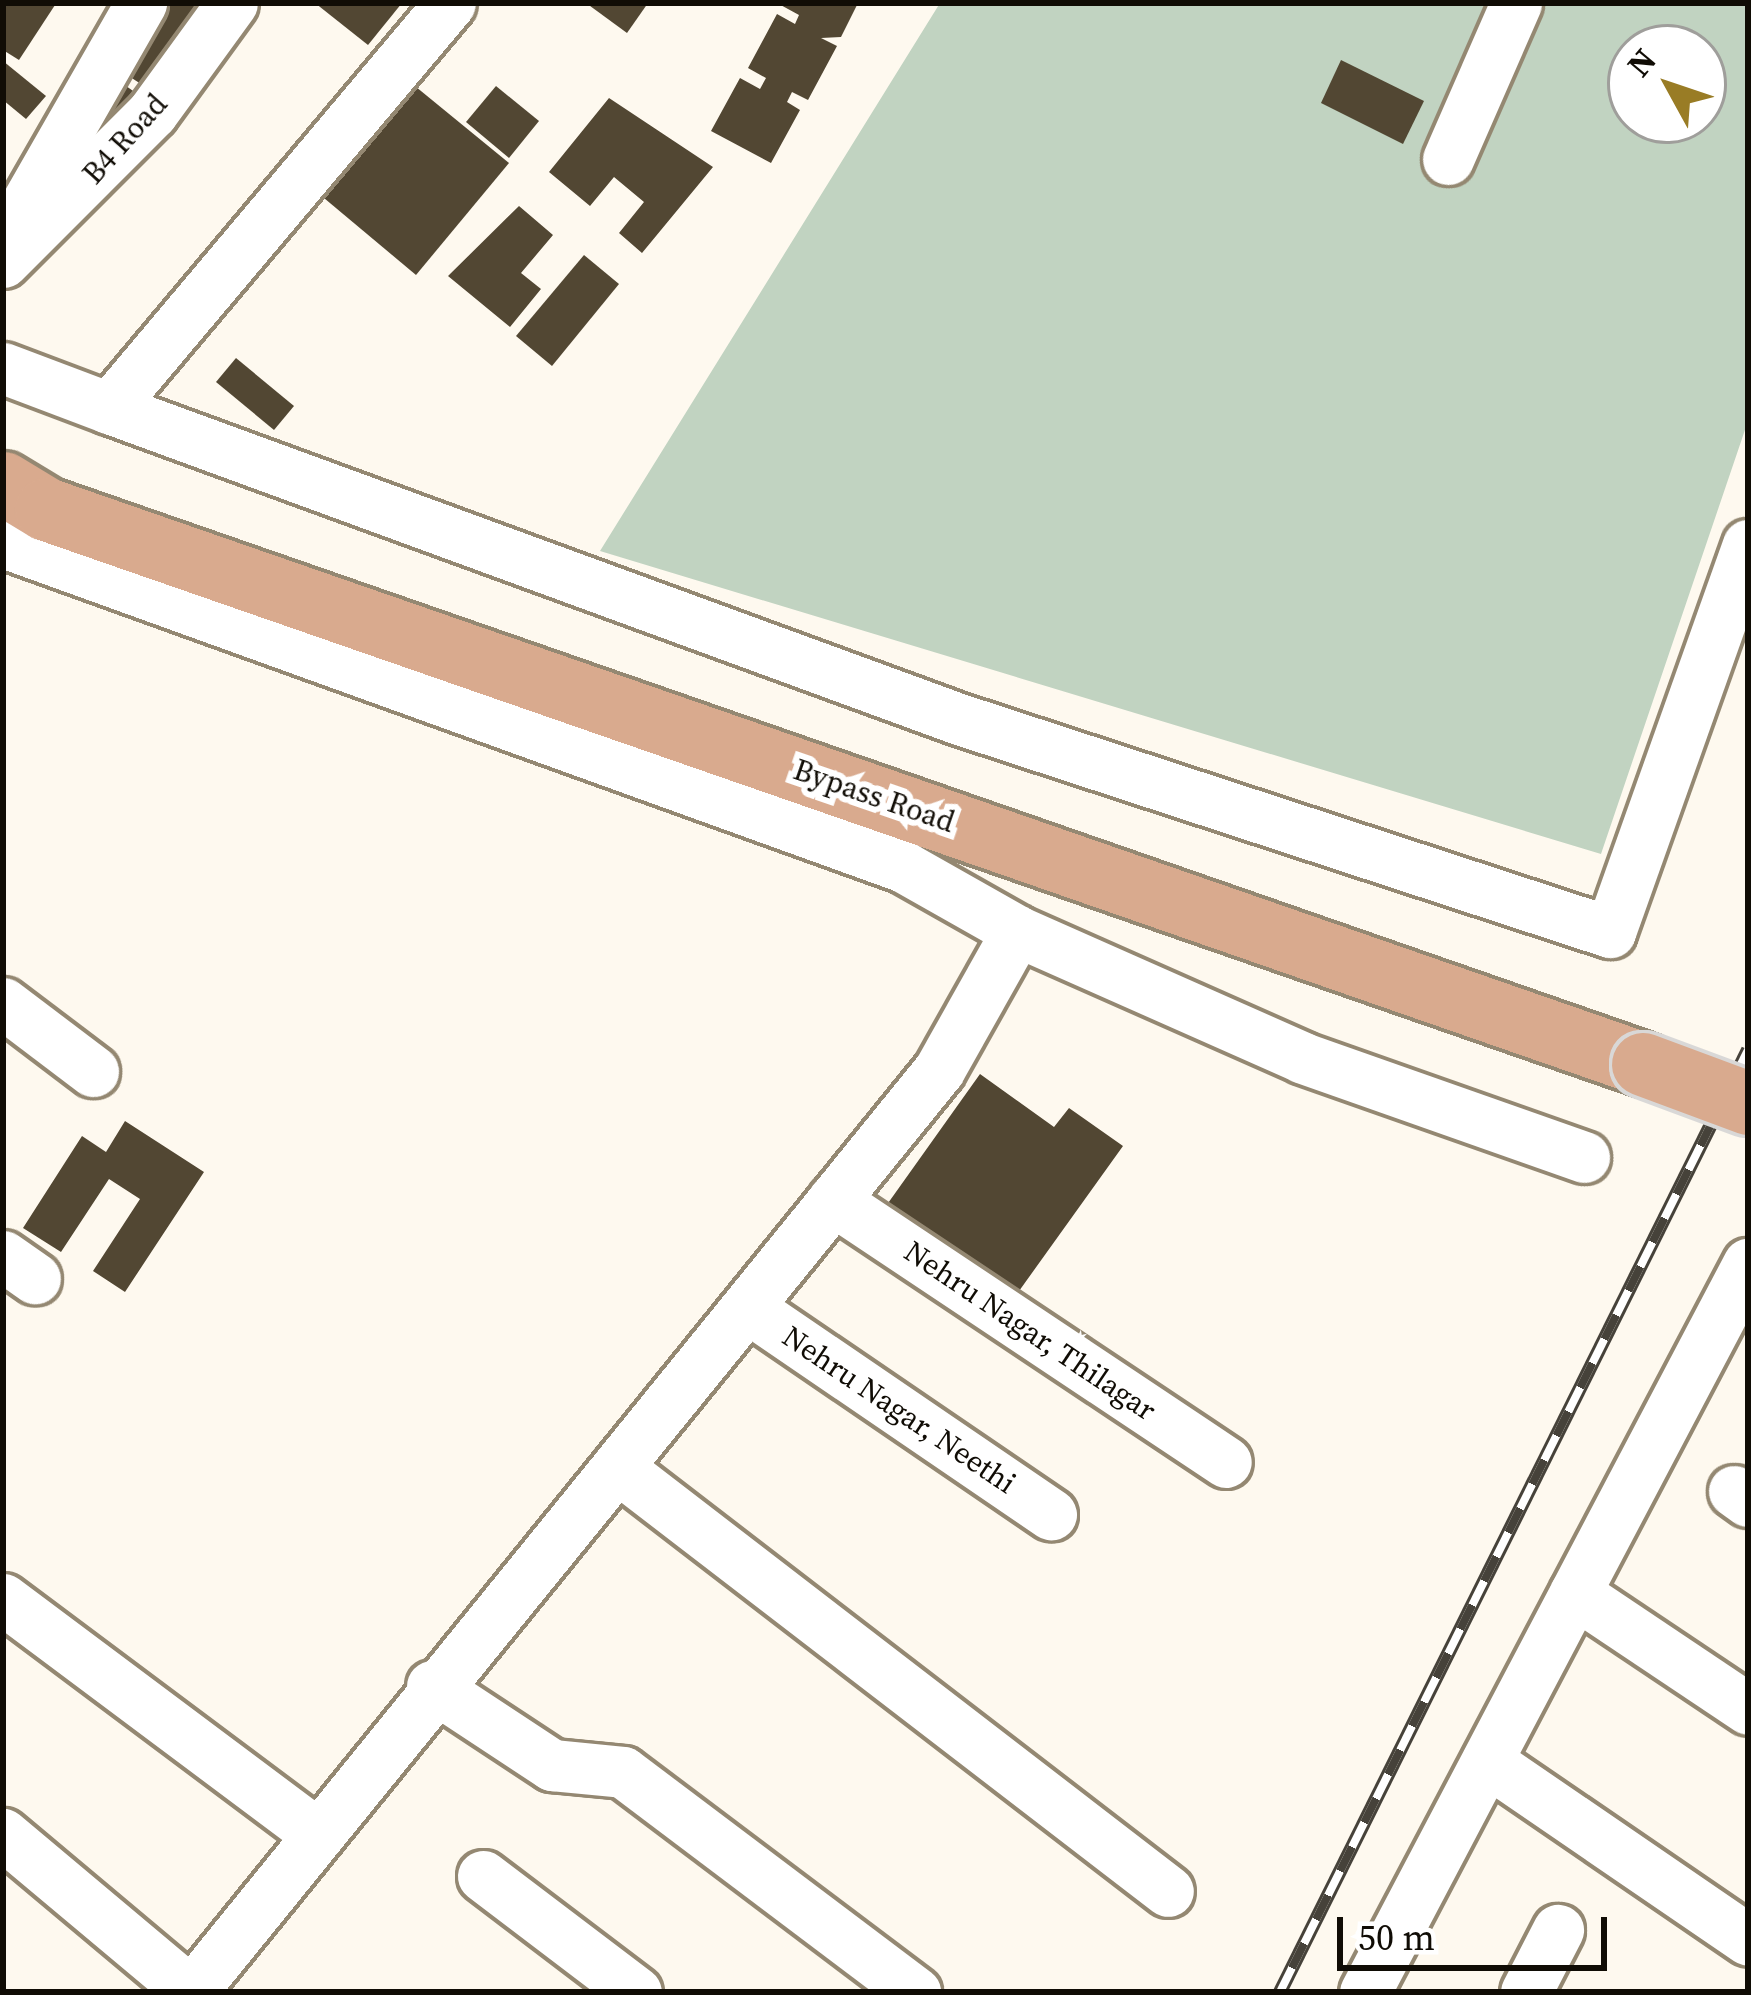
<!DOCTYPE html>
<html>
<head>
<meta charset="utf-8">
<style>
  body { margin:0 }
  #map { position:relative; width:1751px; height:1995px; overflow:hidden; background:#fef9ef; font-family:"Source Serif 4",serif }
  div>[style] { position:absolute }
  .green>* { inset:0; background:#c1d3c1 }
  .building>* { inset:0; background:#524733 }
  .roads { filter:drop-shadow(3px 0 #948872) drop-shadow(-3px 0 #948872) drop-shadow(0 3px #948872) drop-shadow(0 -3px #948872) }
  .minor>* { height:51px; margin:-25.5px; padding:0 25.5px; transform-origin:25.5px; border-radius:25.5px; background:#fff }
  .major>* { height:63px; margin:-31.5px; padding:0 31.5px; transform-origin:31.5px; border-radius:31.5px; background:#d9aa8e }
  .rail>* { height:14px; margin-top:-7px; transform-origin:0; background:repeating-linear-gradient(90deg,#fff 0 27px,#46423a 0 54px); box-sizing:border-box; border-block:3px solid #46423a }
  .bridges { filter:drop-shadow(3px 0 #d9d8d7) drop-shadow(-3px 0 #d9d8d7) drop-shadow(0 3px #d9d8d7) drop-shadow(0 -3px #d9d8d7) }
  .major-bridge>* { height:63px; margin:-31.5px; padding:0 31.5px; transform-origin:31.5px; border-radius:31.5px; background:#d9aa8e }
  span { translate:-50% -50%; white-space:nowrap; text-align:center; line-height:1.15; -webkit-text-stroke:12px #fff; paint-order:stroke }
  .street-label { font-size:30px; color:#100c05 }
  .frame { position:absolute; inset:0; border:6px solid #100c05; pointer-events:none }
  .north { position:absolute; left:1607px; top:24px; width:120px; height:120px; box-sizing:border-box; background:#fff; border:3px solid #9f9e9b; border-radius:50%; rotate:310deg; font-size:33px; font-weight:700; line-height:48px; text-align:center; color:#100c05 }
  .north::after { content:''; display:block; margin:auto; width:42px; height:54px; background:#997c25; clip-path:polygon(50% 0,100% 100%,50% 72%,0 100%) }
  .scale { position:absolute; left:1337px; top:1917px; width:270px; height:54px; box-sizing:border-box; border:6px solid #100c05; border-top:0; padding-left:15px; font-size:36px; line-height:42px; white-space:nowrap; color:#100c05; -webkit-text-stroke:9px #fff; paint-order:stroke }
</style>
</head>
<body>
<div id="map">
  <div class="green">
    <div style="clip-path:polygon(evenodd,940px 3px,1748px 3px,1748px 421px,1601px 854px,600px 551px,940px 3px,1631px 48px,1703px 48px,1703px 120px,1631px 120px,1631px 48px)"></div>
  </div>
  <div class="building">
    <div style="clip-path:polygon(3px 3px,55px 5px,19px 60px,3px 50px)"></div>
    <div style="clip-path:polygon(164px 3px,200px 3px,144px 86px,121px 71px)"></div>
    <div style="clip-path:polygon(315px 3px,402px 3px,368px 45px)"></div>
    <div style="clip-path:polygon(586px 3px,648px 3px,627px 33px)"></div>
    <div style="clip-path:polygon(777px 3px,858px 3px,841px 37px,821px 38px,837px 46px,808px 100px,792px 92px,787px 102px,800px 110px,771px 163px,711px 131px,740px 78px,760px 89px,766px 78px,748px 68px,777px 14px,795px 24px,799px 15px)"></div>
    <div style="clip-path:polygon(1341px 60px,1424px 101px,1403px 144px,1321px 103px)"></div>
    <div style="clip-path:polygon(3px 61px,46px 96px,26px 119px,3px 100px)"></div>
    <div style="clip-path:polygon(116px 79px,136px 93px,111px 130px,90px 115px)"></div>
    <div style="clip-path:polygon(410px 82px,509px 163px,416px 275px,318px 193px)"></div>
    <div style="clip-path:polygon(496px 86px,539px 121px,509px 158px,466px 122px)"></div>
    <div style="clip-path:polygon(609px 98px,713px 167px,642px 253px,619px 233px,644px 202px,614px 177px,590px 206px,549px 172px)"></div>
    <div style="clip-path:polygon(519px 206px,553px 235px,521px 273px,541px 289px,510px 327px,448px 276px)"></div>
    <div style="clip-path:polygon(584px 255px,619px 284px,552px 366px,516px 336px)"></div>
    <div style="clip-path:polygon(236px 358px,294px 406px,274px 430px,216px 382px)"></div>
    <div style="clip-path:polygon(980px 1074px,1054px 1127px,1069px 1108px,1123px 1146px,1009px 1305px,881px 1213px)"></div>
    <div style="clip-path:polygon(125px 1121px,204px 1172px,125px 1292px,93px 1271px,140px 1199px,109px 1179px,61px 1252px,23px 1228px,82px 1136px,106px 1152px)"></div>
  </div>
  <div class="roads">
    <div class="minor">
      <div style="left:1448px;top:159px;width:170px;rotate:-66.4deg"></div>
      <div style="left:3px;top:244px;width:278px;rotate:-60.2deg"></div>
      <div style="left:3px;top:262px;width:211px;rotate:-45deg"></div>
      <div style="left:152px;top:113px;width:136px;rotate:-54deg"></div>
      <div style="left:3px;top:368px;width:113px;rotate:20.7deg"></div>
      <div style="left:109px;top:408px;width:529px;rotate:-49.9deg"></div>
      <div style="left:109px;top:408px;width:902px;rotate:20.1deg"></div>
      <div style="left:956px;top:718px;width:688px;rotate:18.12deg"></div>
      <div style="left:1610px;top:932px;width:411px;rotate:-70.4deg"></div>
      <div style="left:3px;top:542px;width:958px;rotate:19.83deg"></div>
      <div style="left:904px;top:867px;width:130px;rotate:29.5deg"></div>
      <div style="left:1017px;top:931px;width:159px;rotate:119.3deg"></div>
      <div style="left:939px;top:1070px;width:1187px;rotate:129.05deg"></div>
      <div style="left:191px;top:1992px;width:246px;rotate:-140deg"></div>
      <div style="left:1017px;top:931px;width:313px;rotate:23.9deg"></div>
      <div style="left:1303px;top:1058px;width:298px;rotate:19.4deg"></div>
      <div style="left:3px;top:1003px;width:113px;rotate:37.1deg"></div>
      <div style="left:833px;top:1200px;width:472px;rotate:33.7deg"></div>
      <div style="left:3px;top:1256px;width:39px;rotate:35deg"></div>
      <div style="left:747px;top:1307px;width:368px;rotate:34.3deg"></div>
      <div style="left:617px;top:1467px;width:695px;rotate:37.58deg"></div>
      <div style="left:1734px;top:1491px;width:17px;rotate:36deg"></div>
      <div style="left:1575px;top:1593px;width:208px;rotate:33.8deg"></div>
      <div style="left:3px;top:1599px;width:394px;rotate:36.8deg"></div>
      <div style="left:432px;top:1686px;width:144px;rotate:33.4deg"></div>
      <div style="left:552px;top:1765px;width:71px;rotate:5.6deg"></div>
      <div style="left:623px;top:1772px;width:366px;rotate:37deg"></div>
      <div style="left:1487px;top:1761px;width:316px;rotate:34.4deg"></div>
      <div style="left:483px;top:1876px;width:192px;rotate:37.2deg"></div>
      <div style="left:1365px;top:1992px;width:823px;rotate:-62.25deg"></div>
      <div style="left:1526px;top:1992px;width:70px;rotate:-62.7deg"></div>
    </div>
    <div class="major">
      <div style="left:3px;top:483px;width:50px;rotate:31.2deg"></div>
      <div style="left:46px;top:509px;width:1691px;rotate:19.16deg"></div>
    </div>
  </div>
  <div class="rail">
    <div style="left:1280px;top:1992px;width:1052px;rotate:-63.58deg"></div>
  </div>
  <div class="bridges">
    <div class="major-bridge">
      <div style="left:1643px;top:1064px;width:112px;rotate:20.4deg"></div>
    </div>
  </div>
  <div class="street-label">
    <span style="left:125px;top:139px;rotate:-48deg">B4 Road</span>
    <span style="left:874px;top:796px;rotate:19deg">Bypass Road</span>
    <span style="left:1030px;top:1331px;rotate:34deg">Nehru Nagar, Thilagar</span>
    <span style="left:899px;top:1410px;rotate:34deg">Nehru Nagar, Neethi</span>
  </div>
  <div class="frame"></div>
  <div class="north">N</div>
  <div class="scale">50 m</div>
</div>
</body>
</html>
